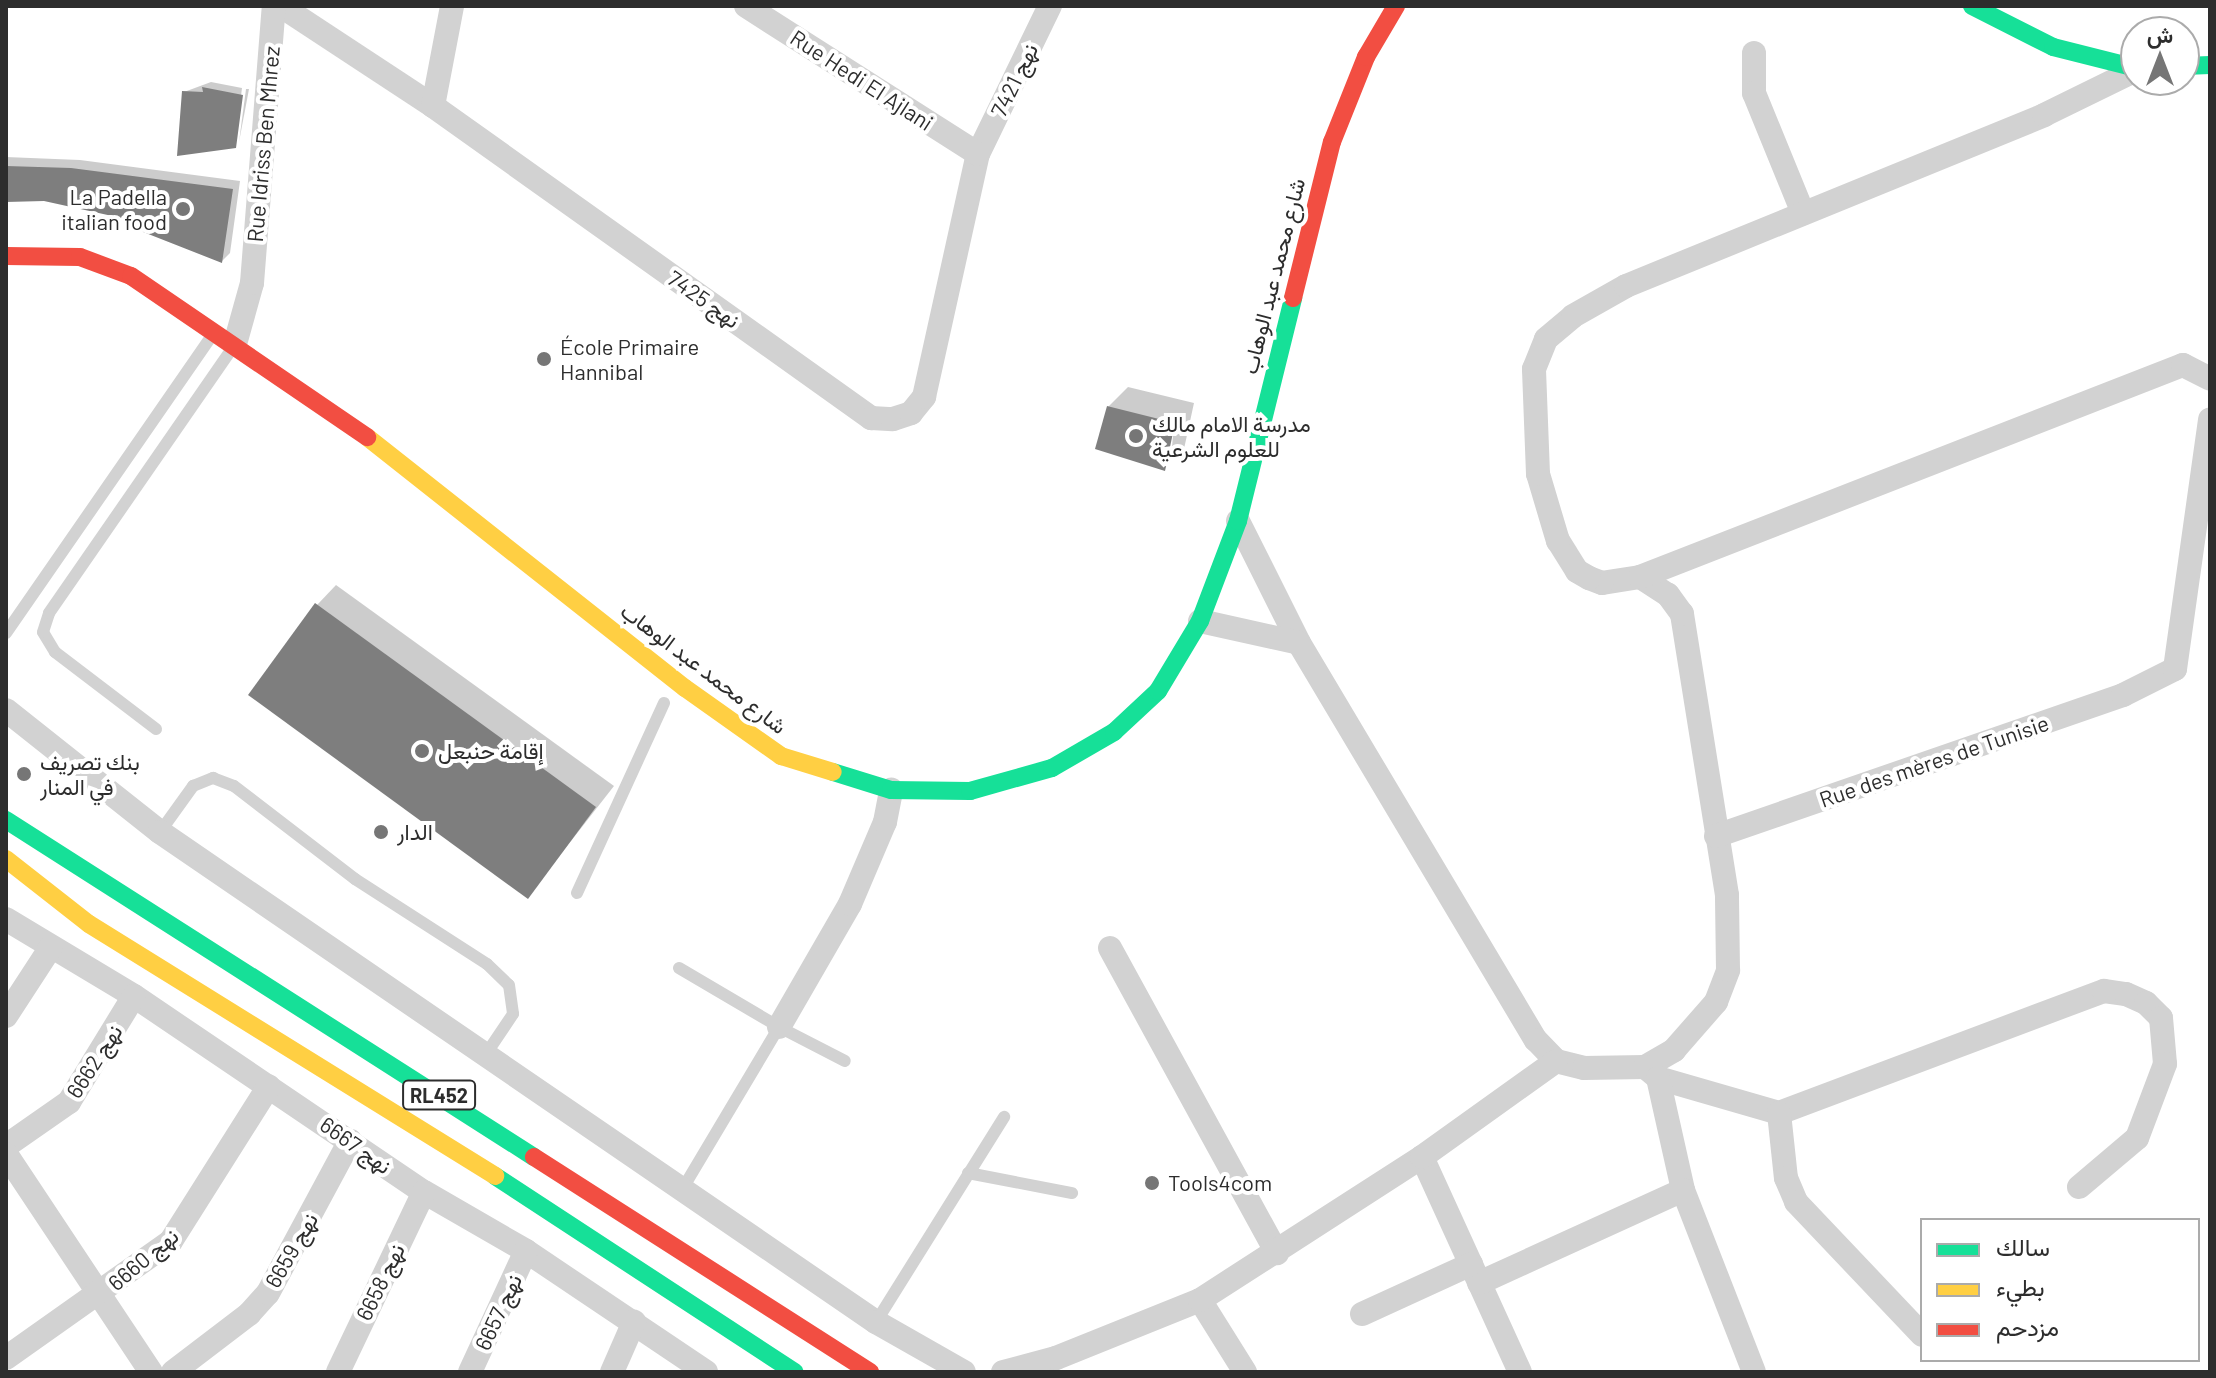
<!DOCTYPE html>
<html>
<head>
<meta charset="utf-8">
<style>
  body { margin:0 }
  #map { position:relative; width:2216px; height:1378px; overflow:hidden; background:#fff; font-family:Barlow,Vazirmatn,sans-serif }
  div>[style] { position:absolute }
  .shadow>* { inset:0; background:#0003 }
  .building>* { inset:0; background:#7e7e7e }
  .lane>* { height:12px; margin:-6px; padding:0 6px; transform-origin:6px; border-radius:6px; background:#d2d2d2 }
  .street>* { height:24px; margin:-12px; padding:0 12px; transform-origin:12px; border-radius:12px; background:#d2d2d2 }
  .fast>* { height:18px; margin:-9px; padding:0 9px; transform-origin:9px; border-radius:9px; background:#16e098 }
  .slow>* { height:18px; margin:-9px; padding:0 9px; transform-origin:9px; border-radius:9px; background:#ffcf43 }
  .jam>* { height:18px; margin:-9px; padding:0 9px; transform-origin:9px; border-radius:9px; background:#f24e42 }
  .dots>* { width:22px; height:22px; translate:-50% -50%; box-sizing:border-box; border:4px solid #fff; border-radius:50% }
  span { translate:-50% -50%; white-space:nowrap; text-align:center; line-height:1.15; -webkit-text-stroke:8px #fff; paint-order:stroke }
  .shield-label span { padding:2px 6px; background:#fff; border:2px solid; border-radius:6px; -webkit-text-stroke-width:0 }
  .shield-label { font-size:20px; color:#2d2d2d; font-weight:700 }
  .street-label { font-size:22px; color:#2d2d2d }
  .poi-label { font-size:22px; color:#2d2d2d }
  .right { translate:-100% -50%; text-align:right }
  .left { translate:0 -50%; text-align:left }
  .frame { position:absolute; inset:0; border:8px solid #2d2d2d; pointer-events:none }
  .legend { position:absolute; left:1920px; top:1218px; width:280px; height:144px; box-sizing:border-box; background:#fff; border:2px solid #ababab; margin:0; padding:10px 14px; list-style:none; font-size:24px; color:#2d2d2d }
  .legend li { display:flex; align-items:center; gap:16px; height:40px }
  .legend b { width:40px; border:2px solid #ababab }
  .north { position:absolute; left:2120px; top:16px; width:80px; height:80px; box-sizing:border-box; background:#fff; border:2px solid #ababab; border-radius:50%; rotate:0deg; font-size:22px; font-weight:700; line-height:32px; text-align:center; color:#2d2d2d }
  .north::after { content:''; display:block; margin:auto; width:28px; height:36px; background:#767676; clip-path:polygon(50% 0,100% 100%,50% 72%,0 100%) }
</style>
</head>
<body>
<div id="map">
  <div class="shadow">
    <div style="clip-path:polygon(211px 82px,242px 88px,235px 146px,184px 92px)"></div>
    <div style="clip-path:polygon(246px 89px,249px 89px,239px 142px)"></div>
    <div style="clip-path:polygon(6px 157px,80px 160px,240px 181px,230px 253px,222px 261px,137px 220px,45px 199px,6px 199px)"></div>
    <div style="clip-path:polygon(evenodd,1128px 387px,1194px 403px,1184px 449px,1164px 469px,1108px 407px,1128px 387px,1175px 413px,1172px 447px,1168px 447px,1175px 413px)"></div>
    <div style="clip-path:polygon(336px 585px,614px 786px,528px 896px,317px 605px)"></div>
  </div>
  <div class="building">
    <div style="clip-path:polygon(202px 87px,243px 95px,236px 148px,177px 156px,182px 91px,203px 92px)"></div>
    <div style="clip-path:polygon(6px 166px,71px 168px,233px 189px,222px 263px,133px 228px,135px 221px,44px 201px,6px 202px)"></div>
    <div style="clip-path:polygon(1107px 406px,1175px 423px,1165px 471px,1095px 449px)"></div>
    <div style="clip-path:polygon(315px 603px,596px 807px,528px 899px,248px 695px)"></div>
  </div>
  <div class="lane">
    <div style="left:6px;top:633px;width:365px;rotate:-55.3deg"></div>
    <div style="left:156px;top:729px;width:127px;rotate:-142.7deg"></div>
    <div style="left:55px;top:652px;width:23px;rotate:-121deg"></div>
    <div style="left:43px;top:632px;width:20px;rotate:-72deg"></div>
    <div style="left:49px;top:613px;width:323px;rotate:-55.3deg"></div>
    <div style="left:160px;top:832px;width:57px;rotate:-54.3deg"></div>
    <div style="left:193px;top:786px;width:22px;rotate:-22deg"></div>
    <div style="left:213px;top:778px;width:22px;rotate:21deg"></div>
    <div style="left:234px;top:786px;width:153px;rotate:37.5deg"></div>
    <div style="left:355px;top:879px;width:157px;rotate:32.8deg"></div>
    <div style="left:487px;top:964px;width:30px;rotate:44deg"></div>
    <div style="left:509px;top:985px;width:29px;rotate:82deg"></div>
    <div style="left:513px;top:1014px;width:48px;rotate:124deg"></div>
    <div style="left:577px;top:893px;width:209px;rotate:-65.4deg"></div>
    <div style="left:679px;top:968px;width:116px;rotate:30.5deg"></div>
    <div style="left:779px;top:1027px;width:190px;rotate:120.8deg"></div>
    <div style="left:779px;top:1027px;width:74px;rotate:27.3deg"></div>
    <div style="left:968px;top:1173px;width:106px;rotate:10.9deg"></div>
    <div style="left:876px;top:1322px;width:242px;rotate:-58deg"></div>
  </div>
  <div class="street">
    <div style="left:281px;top:6px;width:182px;rotate:33.3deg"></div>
    <div style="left:433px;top:106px;width:538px;rotate:35.46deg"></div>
    <div style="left:871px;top:418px;width:22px;rotate:3deg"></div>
    <div style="left:893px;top:419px;width:19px;rotate:-18deg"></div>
    <div style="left:911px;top:413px;width:21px;rotate:-51deg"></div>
    <div style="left:924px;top:397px;width:249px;rotate:-77.5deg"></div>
    <div style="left:978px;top:154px;width:165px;rotate:-64.1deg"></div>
    <div style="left:746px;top:6px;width:275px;rotate:32.5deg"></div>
    <div style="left:1754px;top:53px;width:40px;rotate:90deg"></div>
    <div style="left:1754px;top:93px;width:130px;rotate:67.8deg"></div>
    <div style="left:433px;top:106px;width:102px;rotate:-79.2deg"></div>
    <div style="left:235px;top:344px;width:63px;rotate:-74.4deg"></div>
    <div style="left:252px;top:283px;width:278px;rotate:-85.5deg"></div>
    <div style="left:1238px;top:521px;width:136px;rotate:63.4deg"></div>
    <div style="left:1299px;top:643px;width:462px;rotate:59.2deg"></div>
    <div style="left:1536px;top:1040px;width:29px;rotate:46deg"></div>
    <div style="left:1556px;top:1061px;width:29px;rotate:14deg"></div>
    <div style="left:1584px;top:1068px;width:61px;rotate:-0.9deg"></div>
    <div style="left:1645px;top:1067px;width:34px;rotate:-30deg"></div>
    <div style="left:1674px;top:1050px;width:64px;rotate:-48.8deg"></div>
    <div style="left:1716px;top:1002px;width:34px;rotate:-69deg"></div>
    <div style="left:1728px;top:970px;width:75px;rotate:-90.8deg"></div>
    <div style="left:1727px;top:895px;width:285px;rotate:-99.1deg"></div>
    <div style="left:1682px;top:614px;width:24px;rotate:-126deg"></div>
    <div style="left:1668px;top:595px;width:33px;rotate:-147deg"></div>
    <div style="left:1640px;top:577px;width:38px;rotate:171deg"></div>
    <div style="left:1602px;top:583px;width:14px;rotate:-159deg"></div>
    <div style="left:1589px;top:578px;width:14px;rotate:-150deg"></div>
    <div style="left:1577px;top:571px;width:36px;rotate:-122deg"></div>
    <div style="left:1558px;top:541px;width:70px;rotate:-106.6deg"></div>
    <div style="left:1538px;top:474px;width:105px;rotate:-92.2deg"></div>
    <div style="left:1534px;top:369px;width:32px;rotate:-68deg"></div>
    <div style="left:1546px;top:339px;width:35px;rotate:-40deg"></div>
    <div style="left:1573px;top:316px;width:61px;rotate:-29.5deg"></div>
    <div style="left:1626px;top:286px;width:452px;rotate:-22.2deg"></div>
    <div style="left:2044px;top:115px;width:102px;rotate:-26.1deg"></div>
    <div style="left:1640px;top:577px;width:583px;rotate:-21.33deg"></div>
    <div style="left:2183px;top:365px;width:30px;rotate:27deg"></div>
    <div style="left:1200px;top:621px;width:101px;rotate:12.5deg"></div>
    <div style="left:6px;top:710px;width:196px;rotate:38.4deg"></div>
    <div style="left:160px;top:832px;width:868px;rotate:34.39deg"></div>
    <div style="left:876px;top:1322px;width:101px;rotate:29.6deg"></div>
    <div style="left:1716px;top:836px;width:431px;rotate:-19.1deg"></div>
    <div style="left:2123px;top:695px;width:58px;rotate:-26.6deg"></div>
    <div style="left:2175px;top:669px;width:252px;rotate:-82deg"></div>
    <div style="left:6px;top:919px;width:149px;rotate:31deg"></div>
    <div style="left:134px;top:996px;width:350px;rotate:34.1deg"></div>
    <div style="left:424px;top:1192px;width:118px;rotate:30deg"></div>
    <div style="left:526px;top:1251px;width:217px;rotate:33.9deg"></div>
    <div style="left:1110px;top:948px;width:348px;rotate:61.3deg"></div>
    <div style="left:6px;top:1016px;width:82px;rotate:-56.9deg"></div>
    <div style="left:779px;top:1027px;width:142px;rotate:-60deg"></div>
    <div style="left:850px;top:904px;width:89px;rotate:-66.9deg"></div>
    <div style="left:885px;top:822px;width:33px;rotate:-79deg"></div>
    <div style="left:1645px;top:1067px;width:17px;rotate:40deg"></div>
    <div style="left:1658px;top:1078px;width:126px;rotate:16.1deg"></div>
    <div style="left:1779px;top:1113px;width:347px;rotate:-20.6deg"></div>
    <div style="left:2104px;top:991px;width:22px;rotate:8deg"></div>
    <div style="left:2126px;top:994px;width:22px;rotate:24deg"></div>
    <div style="left:2146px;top:1003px;width:21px;rotate:45deg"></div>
    <div style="left:2161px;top:1018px;width:46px;rotate:85deg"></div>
    <div style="left:2165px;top:1064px;width:79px;rotate:110.7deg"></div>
    <div style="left:2137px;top:1138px;width:76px;rotate:139.8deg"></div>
    <div style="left:1658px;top:1078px;width:115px;rotate:77.4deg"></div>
    <div style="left:1683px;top:1190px;width:195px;rotate:68.7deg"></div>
    <div style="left:1779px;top:1113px;width:65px;rotate:83.9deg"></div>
    <div style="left:1786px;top:1178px;width:26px;rotate:67deg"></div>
    <div style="left:1796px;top:1202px;width:183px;rotate:46.5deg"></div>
    <div style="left:6px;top:1146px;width:77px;rotate:-34.9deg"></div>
    <div style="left:69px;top:1102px;width:124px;rotate:-58.5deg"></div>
    <div style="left:6px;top:1154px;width:262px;rotate:56.4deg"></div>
    <div style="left:1422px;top:1157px;width:236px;rotate:65.5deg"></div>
    <div style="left:1479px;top:1283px;width:224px;rotate:-24.5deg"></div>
    <div style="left:1200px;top:1300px;width:85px;rotate:58deg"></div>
    <div style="left:1362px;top:1314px;width:120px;rotate:-24.6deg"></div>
    <div style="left:6px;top:1358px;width:202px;rotate:-35.3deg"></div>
    <div style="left:171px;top:1241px;width:183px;rotate:-57.7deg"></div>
    <div style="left:173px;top:1372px;width:96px;rotate:-37.3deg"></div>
    <div style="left:249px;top:1314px;width:28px;rotate:-48deg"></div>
    <div style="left:268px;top:1293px;width:173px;rotate:-61.7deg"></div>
    <div style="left:338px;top:1372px;width:199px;rotate:-64.5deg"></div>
    <div style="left:470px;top:1372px;width:133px;rotate:-65.2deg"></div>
    <div style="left:612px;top:1372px;width:55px;rotate:-66.3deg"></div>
    <div style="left:1003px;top:1372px;width:55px;rotate:-14.8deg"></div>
    <div style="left:1056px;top:1358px;width:155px;rotate:-21.9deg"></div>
    <div style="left:1200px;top:1300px;width:264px;rotate:-32.8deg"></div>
    <div style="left:1422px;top:1157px;width:165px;rotate:-35.6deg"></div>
  </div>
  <div class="fast">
    <div style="left:1972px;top:6px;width:91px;rotate:26.8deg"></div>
    <div style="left:2053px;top:47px;width:86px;rotate:14.2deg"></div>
    <div style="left:2184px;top:66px;width:26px;rotate:-2deg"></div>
    <div style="left:833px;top:772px;width:61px;rotate:17.2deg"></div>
    <div style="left:891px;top:790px;width:79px;rotate:0.7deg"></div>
    <div style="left:970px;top:791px;width:85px;rotate:-15.7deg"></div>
    <div style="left:1052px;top:768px;width:72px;rotate:-30.1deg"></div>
    <div style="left:1114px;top:732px;width:60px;rotate:-43deg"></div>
    <div style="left:1158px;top:691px;width:82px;rotate:-59deg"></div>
    <div style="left:1200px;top:621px;width:107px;rotate:-69.2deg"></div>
    <div style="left:1238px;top:521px;width:230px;rotate:-76.1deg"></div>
    <div style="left:6px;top:820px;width:626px;rotate:32.55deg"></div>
    <div style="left:495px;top:1176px;width:358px;rotate:33.2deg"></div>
  </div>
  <div class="slow">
    <div style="left:367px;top:437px;width:405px;rotate:38.3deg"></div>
    <div style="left:685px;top:688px;width:118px;rotate:35.3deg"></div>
    <div style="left:781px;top:756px;width:54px;rotate:17.1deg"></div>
    <div style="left:6px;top:859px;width:105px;rotate:38.1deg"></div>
    <div style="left:89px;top:924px;width:478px;rotate:31.8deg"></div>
  </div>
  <div class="jam">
    <div style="left:6px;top:256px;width:74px;rotate:0.8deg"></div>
    <div style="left:80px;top:257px;width:54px;rotate:20.4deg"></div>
    <div style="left:131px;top:276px;width:286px;rotate:34.3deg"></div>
    <div style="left:1293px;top:298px;width:161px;rotate:-76deg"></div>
    <div style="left:1332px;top:142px;width:92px;rotate:-68.2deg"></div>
    <div style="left:1366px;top:57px;width:59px;rotate:-59.5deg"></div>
    <div style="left:534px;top:1157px;width:399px;rotate:32.6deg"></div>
  </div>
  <div class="dots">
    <div style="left:183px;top:209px;background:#767676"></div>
    <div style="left:544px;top:359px;background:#767676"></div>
    <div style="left:1136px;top:436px;background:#767676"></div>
    <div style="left:422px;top:751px;background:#767676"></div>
    <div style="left:24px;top:774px;background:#767676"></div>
    <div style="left:381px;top:832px;background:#767676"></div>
    <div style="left:1152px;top:1183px;background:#767676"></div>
  </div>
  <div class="shield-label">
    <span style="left:439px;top:1095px">RL452</span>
  </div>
  <div class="street-label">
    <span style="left:862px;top:80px;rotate:33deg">Rue Hedi El Ajlani</span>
    <span style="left:1014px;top:80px;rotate:-64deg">نهج 7421</span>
    <span style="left:263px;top:144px;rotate:-85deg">Rue Idriss Ben Mhrez</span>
    <span style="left:1273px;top:276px;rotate:-76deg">شارع محمد عبد الوهاب</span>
    <span style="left:704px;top:299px;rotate:35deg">نهج 7425</span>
    <span style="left:704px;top:668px;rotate:37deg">شارع محمد عبد الوهاب</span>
    <span style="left:1934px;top:761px;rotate:-19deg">Rue des mères de Tunisie</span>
    <span style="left:94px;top:1061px;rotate:-57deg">نهج 6662</span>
    <span style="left:356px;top:1145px;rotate:35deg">نهج 6667</span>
    <span style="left:291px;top:1250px;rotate:-60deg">نهج 6659</span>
    <span style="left:143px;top:1259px;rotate:-40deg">نهج 6660</span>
    <span style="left:380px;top:1282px;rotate:-64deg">نهج 6658</span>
    <span style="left:498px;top:1312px;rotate:-65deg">نهج 6657</span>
  </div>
  <div class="poi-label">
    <span class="right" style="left:167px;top:209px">La Padella<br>italian food</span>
    <span class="left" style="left:560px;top:359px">École Primaire<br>Hannibal</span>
    <span class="left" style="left:1152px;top:436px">مدرسة الامام مالك<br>للعلوم الشرعية</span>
    <span class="left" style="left:438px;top:751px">إقامة حنبعل</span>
    <span class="left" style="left:40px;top:774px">بنك تصريف<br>في المنار</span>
    <span class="left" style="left:397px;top:832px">الدار</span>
    <span class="left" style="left:1168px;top:1183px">Tools4com</span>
  </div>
  <div class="frame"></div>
  <ul class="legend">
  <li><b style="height:10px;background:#16e098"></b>سالك</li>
  <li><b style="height:10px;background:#ffcf43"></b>بطيء</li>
  <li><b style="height:10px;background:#f24e42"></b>مزدحم</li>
  </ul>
  <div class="north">ش</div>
</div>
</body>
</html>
